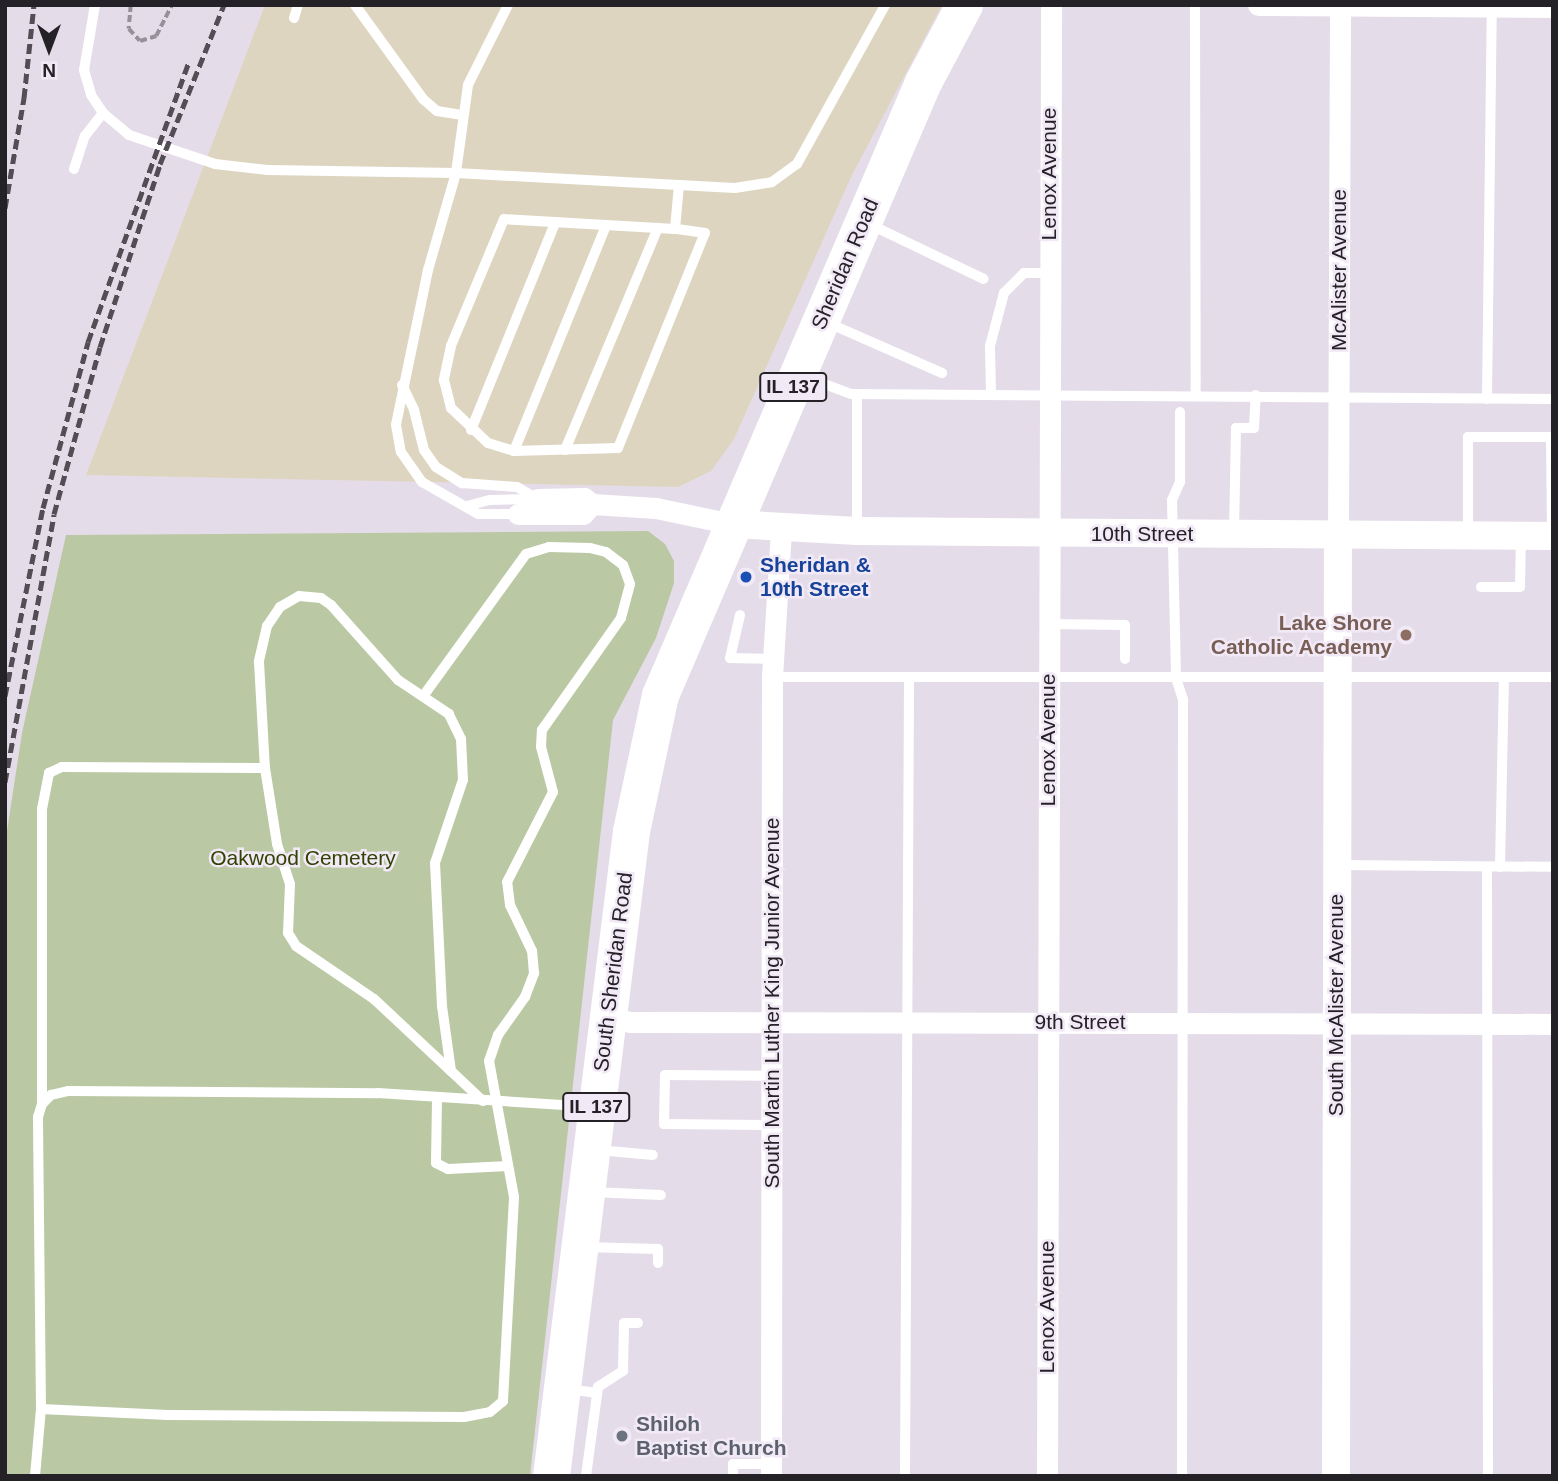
<!DOCTYPE html>
<html>
<head>
<meta charset="utf-8">
<style>
  body { margin:0 }
  #map { position:relative; width:1558px; height:1481px; overflow:hidden; background:#e5dce9; font-family:Arial,sans-serif }
  div>[style] { position:absolute }
  .industrial>* { inset:0; background:#ded5c0 }
  .green>* { inset:0; background:#bac8a4 }
  .path>* { height:3.5px; margin-top:-1.75px; transform-origin:0; background:repeating-linear-gradient(90deg,#969099 0 7px,transparent 0 10.5px) }
  .lane>* { height:10px; margin:-5px; padding:0 5px; transform-origin:5px; border-radius:5px; background:#fff }
  .street>* { height:21px; margin:-10.5px; padding:0 10.5px; transform-origin:10.5px; border-radius:10.5px; background:#fff }
  .secondary>* { height:28px; margin:-14px; padding:0 14px; transform-origin:14px; border-radius:14px; background:#fff }
  .highway>* { height:37px; margin:-18.5px; padding:0 18.5px; transform-origin:18.5px; border-radius:18.5px; background:#fff }
  .rail>* { height:5px; margin-top:-2.5px; transform-origin:0; background:repeating-linear-gradient(90deg,#534e55 0 10px,transparent 0 15px) }
  .dots>* { width:19px; height:19px; translate:-50% -50%; box-sizing:border-box; border:4px solid #f2e9f7; border-radius:50% }
  span { translate:-50% -50%; white-space:nowrap; text-align:center; line-height:1.15; -webkit-text-stroke:5px #f2e9f7; paint-order:stroke }
  .shield-label span { padding:2px 5px; background:#f2e9f7; border:2px solid; border-radius:5px; -webkit-text-stroke-width:0 }
  .shield-label { font-size:19px; color:#252227; font-weight:700 }
  .street-label { font-size:21px; color:#252227 }
  .transit-label { font-size:21px; color:#164399; font-weight:700 }
  .left { translate:0 -50%; text-align:left }
  .education-label { font-size:21px; color:#785e54; font-weight:700 }
  .right { translate:-100% -50%; text-align:right }
  .park-label { font-size:21px; color:#314201 }
  .worship-label { font-size:21px; color:#5b616d; font-weight:700 }
  .frame { position:absolute; inset:0; border:7px solid #252227; pointer-events:none }
  .north { position:absolute; left:14px; top:14px; width:70px; height:70px; -webkit-text-stroke:5px #f2e9f7; paint-order:stroke; rotate:180deg; font-size:19px; font-weight:700; line-height:28px; text-align:center; color:#252227 }
  .north::after { content:''; display:block; margin:auto; width:24px; height:32px; background:#252227; clip-path:polygon(50% 0,100% 100%,50% 72%,0 100%) }
</style>
</head>
<body>
<div id="map">
  <div class="industrial">
    <div style="clip-path:polygon(265px 5px,942px 5px,852px 175px,734px 439px,711px 471px,678px 487px,86px 475px)"></div>
  </div>
  <div class="green">
    <div style="clip-path:polygon(648px 531px,665px 544px,674px 561px,674px 583px,656px 638px,613px 720px,530px 1476px,5px 1476px,5px 844px,22px 733px,66px 535px)"></div>
  </div>
  <div class="path">
    <div style="left:131px;top:5px;width:24px;rotate:95deg"></div>
    <div style="left:129px;top:29px;width:16px;rotate:47deg"></div>
    <div style="left:140px;top:41px;width:17px;rotate:-17deg"></div>
    <div style="left:156px;top:36px;width:35px;rotate:-63deg"></div>
  </div>
  <div class="lane">
    <div style="left:95px;top:5px;width:66px;rotate:99.6deg"></div>
    <div style="left:84px;top:70px;width:26px;rotate:74deg"></div>
    <div style="left:91px;top:95px;width:22px;rotate:56deg"></div>
    <div style="left:103px;top:113px;width:34px;rotate:40deg"></div>
    <div style="left:129px;top:135px;width:91px;rotate:18.6deg"></div>
    <div style="left:215px;top:164px;width:53px;rotate:6.5deg"></div>
    <div style="left:268px;top:170px;width:188px;rotate:0.9deg"></div>
    <div style="left:456px;top:173px;width:279px;rotate:3.1deg"></div>
    <div style="left:735px;top:188px;width:37px;rotate:-9deg"></div>
    <div style="left:772px;top:182px;width:31px;rotate:-36deg"></div>
    <div style="left:797px;top:164px;width:182px;rotate:-61deg"></div>
    <div style="left:355px;top:5px;width:116px;rotate:54.1deg"></div>
    <div style="left:423px;top:99px;width:18px;rotate:41deg"></div>
    <div style="left:437px;top:111px;width:26px;rotate:9deg"></div>
    <div style="left:508px;top:5px;width:89px;rotate:116.6deg"></div>
    <div style="left:468px;top:85px;width:89px;rotate:97.8deg"></div>
    <div style="left:456px;top:173px;width:101px;rotate:106.1deg"></div>
    <div style="left:428px;top:270px;width:158px;rotate:101.7deg"></div>
    <div style="left:396px;top:425px;width:27px;rotate:80deg"></div>
    <div style="left:401px;top:452px;width:37px;rotate:55deg"></div>
    <div style="left:422px;top:482px;width:64px;rotate:29.7deg"></div>
    <div style="left:478px;top:514px;width:40px"></div>
    <div style="left:1195px;top:5px;width:389px;rotate:89.9deg"></div>
    <div style="left:294px;top:18px;width:14px;rotate:-73deg"></div>
    <div style="left:74px;top:169px;width:35px;rotate:-72deg"></div>
    <div style="left:85px;top:136px;width:29px;rotate:-52deg"></div>
    <div style="left:869px;top:224px;width:127px;rotate:25.6deg"></div>
    <div style="left:675px;top:229px;width:171px;rotate:-176.7deg"></div>
    <div style="left:504px;top:219px;width:138px;rotate:112.7deg"></div>
    <div style="left:451px;top:346px;width:35px;rotate:102deg"></div>
    <div style="left:444px;top:380px;width:29px;rotate:76deg"></div>
    <div style="left:451px;top:408px;width:51px;rotate:43.4deg"></div>
    <div style="left:488px;top:443px;width:27px;rotate:17deg"></div>
    <div style="left:514px;top:451px;width:104px;rotate:-1.7deg"></div>
    <div style="left:618px;top:448px;width:232px;rotate:-68deg"></div>
    <div style="left:705px;top:233px;width:30px;rotate:-172deg"></div>
    <div style="left:675px;top:229px;width:44px;rotate:-84.8deg"></div>
    <div style="left:826px;top:322px;width:127px;rotate:23.7deg"></div>
    <div style="left:803px;top:376px;width:51px;rotate:20.6deg"></div>
    <div style="left:851px;top:394px;width:702px;rotate:0.41deg"></div>
    <div style="left:402px;top:385px;width:28px;rotate:64deg"></div>
    <div style="left:414px;top:410px;width:41px;rotate:76deg"></div>
    <div style="left:424px;top:450px;width:21px;rotate:55deg"></div>
    <div style="left:436px;top:467px;width:31px;rotate:32deg"></div>
    <div style="left:462px;top:483px;width:55px;rotate:4.2deg"></div>
    <div style="left:517px;top:487px;width:24px;rotate:30deg"></div>
    <div style="left:991px;top:394px;width:48px;rotate:-91.2deg"></div>
    <div style="left:990px;top:346px;width:55px;rotate:-75.2deg"></div>
    <div style="left:1004px;top:293px;width:28px;rotate:-45deg"></div>
    <div style="left:1024px;top:273px;width:24px"></div>
    <div style="left:1487px;top:399px;width:394px;rotate:-89.3deg"></div>
    <div style="left:1180px;top:412px;width:70px;rotate:90deg"></div>
    <div style="left:1180px;top:482px;width:20px;rotate:114deg"></div>
    <div style="left:1172px;top:500px;width:178px;rotate:88.7deg"></div>
    <div style="left:1176px;top:678px;width:22px;rotate:72deg"></div>
    <div style="left:1183px;top:699px;width:777px;rotate:90.07deg"></div>
    <div style="left:471px;top:430px;width:223px;rotate:-67.9deg"></div>
    <div style="left:565px;top:450px;width:241px;rotate:-67.3deg"></div>
    <div style="left:514px;top:451px;width:244px;rotate:-67.8deg"></div>
    <div style="left:467px;top:506px;width:24px;rotate:-15deg"></div>
    <div style="left:490px;top:500px;width:47px;rotate:-1.2deg"></div>
    <div style="left:857px;top:529px;width:135px;rotate:-90deg"></div>
    <div style="left:1234px;top:532px;width:104px;rotate:-88.9deg"></div>
    <div style="left:1236px;top:428px;width:18px"></div>
    <div style="left:1254px;top:428px;width:33px;rotate:-87deg"></div>
    <div style="left:1468px;top:533px;width:96px;rotate:-90deg"></div>
    <div style="left:1468px;top:437px;width:83px"></div>
    <div style="left:1551px;top:437px;width:99px;rotate:89.4deg"></div>
    <div style="left:1481px;top:587px;width:39px"></div>
    <div style="left:1520px;top:587px;width:51px;rotate:-88.9deg"></div>
    <div style="left:740px;top:615px;width:44px;rotate:103.1deg"></div>
    <div style="left:730px;top:658px;width:43px;rotate:1.3deg"></div>
    <div style="left:1048px;top:624px;width:77px;rotate:0.7deg"></div>
    <div style="left:1125px;top:625px;width:34px;rotate:90deg"></div>
    <div style="left:772px;top:677px;width:781px"></div>
    <div style="left:1339px;top:865px;width:214px;rotate:0.5deg"></div>
    <div style="left:1487px;top:867px;width:609px;rotate:89.91deg"></div>
    <div style="left:1500px;top:867px;width:190px;rotate:-88.8deg"></div>
    <div style="left:451px;top:1071px;width:66px;rotate:-97.9deg"></div>
    <div style="left:442px;top:1006px;width:143px;rotate:-92.8deg"></div>
    <div style="left:435px;top:863px;width:88px;rotate:-71.4deg"></div>
    <div style="left:463px;top:780px;width:41px;rotate:-92.8deg"></div>
    <div style="left:461px;top:739px;width:28px;rotate:-116deg"></div>
    <div style="left:449px;top:714px;width:61px;rotate:-146.3deg"></div>
    <div style="left:398px;top:680px;width:101px;rotate:-131.8deg"></div>
    <div style="left:331px;top:605px;width:12px;rotate:-145deg"></div>
    <div style="left:321px;top:598px;width:22px;rotate:-175deg"></div>
    <div style="left:299px;top:596px;width:22px;rotate:150deg"></div>
    <div style="left:280px;top:607px;width:23px;rotate:124deg"></div>
    <div style="left:267px;top:626px;width:37px;rotate:103deg"></div>
    <div style="left:259px;top:662px;width:106px;rotate:86.8deg"></div>
    <div style="left:265px;top:768px;width:77px;rotate:81deg"></div>
    <div style="left:277px;top:844px;width:42px;rotate:72deg"></div>
    <div style="left:290px;top:884px;width:49px;rotate:92.3deg"></div>
    <div style="left:288px;top:933px;width:15px;rotate:58deg"></div>
    <div style="left:296px;top:946px;width:94px;rotate:34.2deg"></div>
    <div style="left:374px;top:999px;width:105px;rotate:43.1deg"></div>
    <div style="left:451px;top:1071px;width:44px;rotate:43.2deg"></div>
    <div style="left:437px;top:1099px;width:64px;rotate:90.9deg"></div>
    <div style="left:436px;top:1163px;width:13px;rotate:27deg"></div>
    <div style="left:448px;top:1169px;width:60px;rotate:-2.9deg"></div>
    <div style="left:42px;top:1104px;width:295px;rotate:-90deg"></div>
    <div style="left:42px;top:809px;width:37px;rotate:-79deg"></div>
    <div style="left:49px;top:773px;width:14px;rotate:-25deg"></div>
    <div style="left:62px;top:767px;width:203px;rotate:0.3deg"></div>
    <div style="left:772px;top:1125px;width:108px;rotate:-179.5deg"></div>
    <div style="left:664px;top:1124px;width:49px;rotate:-88.8deg"></div>
    <div style="left:665px;top:1075px;width:107px;rotate:0.5deg"></div>
    <div style="left:598px;top:1150px;width:55px;rotate:5.2deg"></div>
    <div style="left:592px;top:1192px;width:69px;rotate:2.5deg"></div>
    <div style="left:583px;top:1247px;width:75px;rotate:1.5deg"></div>
    <div style="left:658px;top:1249px;width:14px;rotate:90deg"></div>
    <div style="left:568px;top:1389px;width:29px;rotate:8deg"></div>
    <div style="left:41px;top:1409px;width:127px;rotate:2.7deg"></div>
    <div style="left:168px;top:1415px;width:296px;rotate:0.4deg"></div>
    <div style="left:464px;top:1417px;width:26px;rotate:-11deg"></div>
    <div style="left:490px;top:1412px;width:17px;rotate:-40deg"></div>
    <div style="left:503px;top:1401px;width:204px;rotate:-86.9deg"></div>
    <div style="left:514px;top:1197px;width:138px;rotate:-100.4deg"></div>
    <div style="left:489px;top:1061px;width:28px;rotate:-71deg"></div>
    <div style="left:498px;top:1035px;width:47px;rotate:-54.6deg"></div>
    <div style="left:525px;top:997px;width:26px;rotate:-69deg"></div>
    <div style="left:534px;top:973px;width:22px;rotate:-95deg"></div>
    <div style="left:532px;top:951px;width:51px;rotate:-115.6deg"></div>
    <div style="left:510px;top:905px;width:23px;rotate:-97deg"></div>
    <div style="left:507px;top:882px;width:101px;rotate:-62.9deg"></div>
    <div style="left:553px;top:792px;width:47px;rotate:-104.9deg"></div>
    <div style="left:541px;top:747px;width:17px;rotate:-87deg"></div>
    <div style="left:542px;top:730px;width:137px;rotate:-54.8deg"></div>
    <div style="left:621px;top:618px;width:35px;rotate:-75deg"></div>
    <div style="left:630px;top:584px;width:20px;rotate:-110deg"></div>
    <div style="left:623px;top:565px;width:21px;rotate:-143deg"></div>
    <div style="left:606px;top:552px;width:16px;rotate:-166deg"></div>
    <div style="left:590px;top:548px;width:41px;rotate:-178.6deg"></div>
    <div style="left:549px;top:547px;width:24px;rotate:163deg"></div>
    <div style="left:526px;top:554px;width:174px;rotate:125.9deg"></div>
    <div style="left:35px;top:1476px;width:67px;rotate:-84.9deg"></div>
    <div style="left:41px;top:1409px;width:292px;rotate:-90.6deg"></div>
    <div style="left:38px;top:1117px;width:14px;rotate:-73deg"></div>
    <div style="left:42px;top:1104px;width:13px;rotate:-45deg"></div>
    <div style="left:51px;top:1095px;width:18px;rotate:-13deg"></div>
    <div style="left:69px;top:1091px;width:309px;rotate:0.4deg"></div>
    <div style="left:378px;top:1093px;width:215px;rotate:3.7deg"></div>
    <div style="left:586px;top:1476px;width:90px;rotate:-82.3deg"></div>
    <div style="left:598px;top:1387px;width:30px;rotate:-33deg"></div>
    <div style="left:623px;top:1371px;width:48px;rotate:-88.8deg"></div>
    <div style="left:624px;top:1323px;width:14px"></div>
    <div style="left:733px;top:1476px;width:12px;rotate:-90deg"></div>
    <div style="left:733px;top:1464px;width:38px"></div>
    <div style="left:905px;top:1476px;width:798px;rotate:-89.71deg"></div>
  </div>
  <div class="street">
    <div style="left:1258px;top:5px;width:295px;rotate:0.4deg"></div>
    <div style="left:538px;top:499px;width:46px;rotate:-1.2deg"></div>
    <div style="left:584px;top:498px;width:10px;rotate:37deg"></div>
    <div style="left:592px;top:504px;width:64px;rotate:3.6deg"></div>
    <div style="left:656px;top:508px;width:78px;rotate:11.9deg"></div>
    <div style="left:518px;top:514px;width:65px"></div>
    <div style="left:583px;top:514px;width:13px;rotate:-48deg"></div>
    <div style="left:1338px;top:535px;width:530px;rotate:-89.78deg"></div>
    <div style="left:607px;top:1017px;width:24px;rotate:12deg"></div>
    <div style="left:630px;top:1022px;width:923px;rotate:0.12deg"></div>
    <div style="left:771px;top:1476px;width:799px;rotate:-89.93deg"></div>
    <div style="left:772px;top:677px;width:147px;rotate:-86.5deg"></div>
    <div style="left:1047px;top:1476px;width:1471px;rotate:-89.84deg"></div>
  </div>
  <div class="secondary">
    <div style="left:732px;top:524px;width:125px;rotate:3.2deg"></div>
    <div style="left:857px;top:531px;width:696px;rotate:0.41deg"></div>
    <div style="left:1336px;top:1476px;width:941px;rotate:-89.88deg"></div>
  </div>
  <div class="highway">
    <div style="left:551px;top:1476px;width:650px;rotate:-82.93deg"></div>
    <div style="left:631px;top:831px;width:139px;rotate:-78deg"></div>
    <div style="left:660px;top:695px;width:667px;rotate:-66.78deg"></div>
    <div style="left:923px;top:82px;width:87px;rotate:-62deg"></div>
  </div>
  <div class="rail">
    <div style="left:5px;top:208px;width:112px;rotate:-80.2deg"></div>
    <div style="left:24px;top:98px;width:94px;rotate:-83.9deg"></div>
    <div style="left:5px;top:696px;width:192px;rotate:-78.6deg"></div>
    <div style="left:43px;top:508px;width:172px;rotate:-74.8deg"></div>
    <div style="left:88px;top:342px;width:298px;rotate:-70.2deg"></div>
    <div style="left:5px;top:782px;width:272px;rotate:-79.6deg"></div>
    <div style="left:54px;top:514px;width:173px;rotate:-74.6deg"></div>
    <div style="left:100px;top:347px;width:193px;rotate:-71.8deg"></div>
    <div style="left:160px;top:164px;width:171px;rotate:-68.1deg"></div>
  </div>
  <div class="dots">
    <div style="left:746px;top:577px;background:#1a4fb4"></div>
    <div style="left:1406px;top:635px;background:#8d6e63"></div>
    <div style="left:622px;top:1436px;background:#6b7280"></div>
  </div>
  <div class="shield-label">
    <span style="left:793px;top:387px">IL 137</span>
    <span style="left:596px;top:1107px">IL 137</span>
  </div>
  <div class="street-label">
    <span style="left:1049px;top:174px;rotate:-90deg">Lenox Avenue</span>
    <span style="left:845px;top:264px;rotate:-67deg">Sheridan Road</span>
    <span style="left:1339px;top:270px;rotate:-90deg">McAlister Avenue</span>
    <span style="left:1142px;top:534px">10th Street</span>
    <span style="left:1048px;top:740px;rotate:-90deg">Lenox Avenue</span>
    <span style="left:613px;top:972px;rotate:-83deg">South Sheridan Road</span>
    <span style="left:772px;top:1003px;rotate:-90deg">South Martin Luther King Junior Avenue</span>
    <span style="left:1336px;top:1005px;rotate:-90deg">South McAlister Avenue</span>
    <span style="left:1080px;top:1022px">9th Street</span>
    <span style="left:1047px;top:1307px;rotate:-90deg">Lenox Avenue</span>
  </div>
  <div class="transit-label">
    <span class="left" style="left:760px;top:577px">Sheridan &amp;<br>10th Street</span>
  </div>
  <div class="education-label">
    <span class="right" style="left:1392px;top:635px">Lake Shore<br>Catholic Academy</span>
  </div>
  <div class="park-label">
    <span style="left:303px;top:858px">Oakwood Cemetery</span>
  </div>
  <div class="worship-label">
    <span class="left" style="left:636px;top:1436px">Shiloh<br>Baptist Church</span>
  </div>
  <div class="frame"></div>
  <div class="north">N</div>
</div>
</body>
</html>
